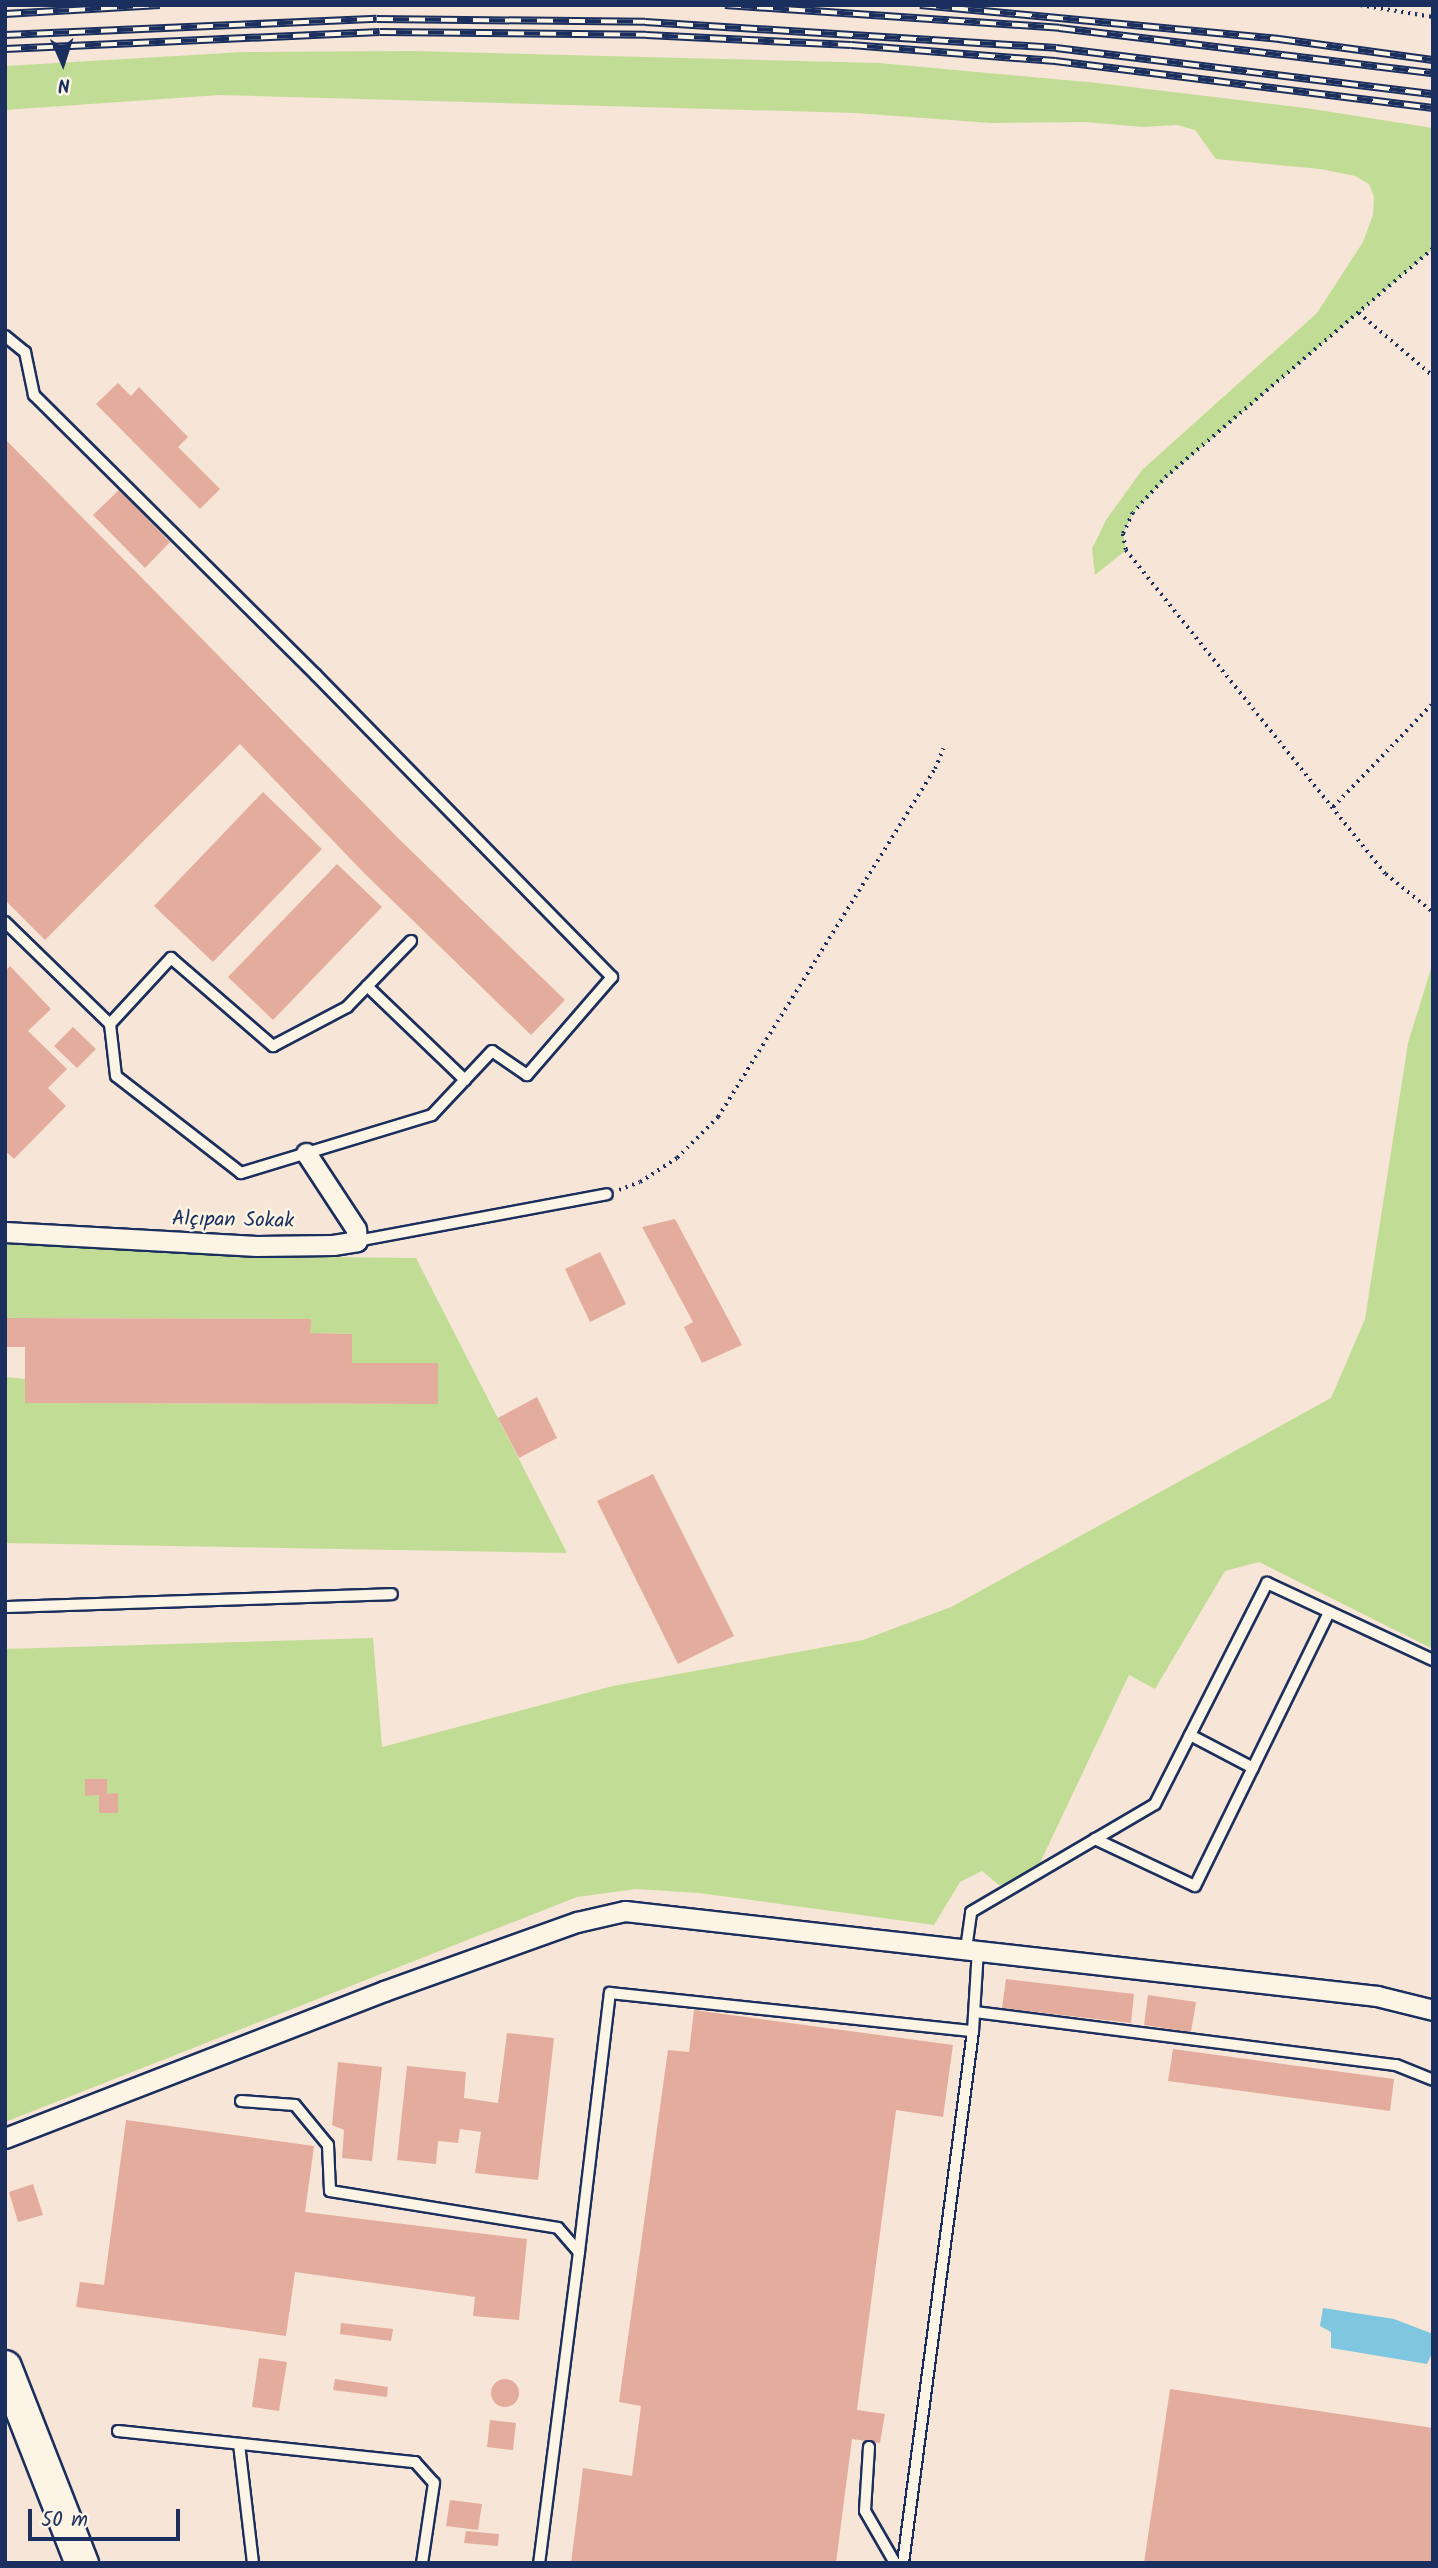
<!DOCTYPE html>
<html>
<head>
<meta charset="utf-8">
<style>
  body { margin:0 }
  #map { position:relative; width:1438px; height:2568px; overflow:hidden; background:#f7e6d7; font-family:Kalam,sans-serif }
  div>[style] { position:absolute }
  .green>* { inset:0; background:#c1dd95 }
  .water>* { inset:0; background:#7fc7e0 }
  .building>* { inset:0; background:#e4ac9d }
  .round { border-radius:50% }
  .path>* { height:3.5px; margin-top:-1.75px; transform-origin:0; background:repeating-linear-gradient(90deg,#1b2f5e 0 2px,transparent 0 7px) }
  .roads { filter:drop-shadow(2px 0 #1b2f5e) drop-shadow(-2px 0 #1b2f5e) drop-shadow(0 2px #1b2f5e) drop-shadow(0 -2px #1b2f5e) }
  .service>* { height:10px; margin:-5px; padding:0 5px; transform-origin:5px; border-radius:5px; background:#fcf5e5 }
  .minor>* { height:19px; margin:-9.5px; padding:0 9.5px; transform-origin:9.5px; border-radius:9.5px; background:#fcf5e5 }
  .primary>* { height:32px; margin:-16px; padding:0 16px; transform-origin:16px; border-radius:16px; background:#fcf5e5 }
  .rail>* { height:8px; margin-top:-4px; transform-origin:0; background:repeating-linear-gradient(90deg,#fcf5e5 0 16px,#1b2f5e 0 32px); box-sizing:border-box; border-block:2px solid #1b2f5e }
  span { translate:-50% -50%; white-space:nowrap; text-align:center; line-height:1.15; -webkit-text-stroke:5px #fcf5e5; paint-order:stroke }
  .street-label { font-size:21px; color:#1b2f5e }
  .frame { position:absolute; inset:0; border:7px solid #1b2f5e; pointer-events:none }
  .north { position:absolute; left:28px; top:28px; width:70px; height:70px; -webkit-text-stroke:5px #fcf5e5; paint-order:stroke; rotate:177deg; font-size:19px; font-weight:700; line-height:28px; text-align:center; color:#1b2f5e }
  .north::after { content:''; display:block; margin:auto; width:24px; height:32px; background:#1b2f5e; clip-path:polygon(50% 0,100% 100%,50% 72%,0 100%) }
  .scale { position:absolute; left:28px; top:2509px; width:152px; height:32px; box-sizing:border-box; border:4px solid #1b2f5e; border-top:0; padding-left:9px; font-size:21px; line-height:24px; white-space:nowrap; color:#1b2f5e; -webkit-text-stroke:5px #fcf5e5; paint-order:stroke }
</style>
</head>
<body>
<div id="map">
  <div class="green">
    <div style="clip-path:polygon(411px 51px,879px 63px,1098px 83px,1306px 108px,1433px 128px,1433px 249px,1167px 477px,1133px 513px,1123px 534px,1126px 550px,1095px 575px,1092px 549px,1106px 520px,1142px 470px,1317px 313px,1363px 242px,1373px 215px,1374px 197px,1369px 184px,1355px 176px,1320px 169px,1216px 159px,1195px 130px,1177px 125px,1143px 127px,1085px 122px,991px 123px,855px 113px,220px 95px,5px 110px,5px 66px,244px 52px)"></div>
    <div style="clip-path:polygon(1433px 962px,1433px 1649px,1259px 1562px,1225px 1571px,1155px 1689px,1129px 1675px,1040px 1863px,1010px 1884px,999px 1885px,982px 1871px,960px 1882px,934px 1925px,699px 1893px,636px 1889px,577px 1897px,5px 2122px,5px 1649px,373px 1638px,382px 1747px,613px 1686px,863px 1640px,951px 1607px,1331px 1398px,1365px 1319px,1408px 1043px)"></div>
    <div style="clip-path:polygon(5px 1243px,241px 1256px,416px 1258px,567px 1553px,5px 1543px,5px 1377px,25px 1379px,26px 1403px,438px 1404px,438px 1364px,352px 1363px,352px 1334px,310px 1333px,310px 1319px,5px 1318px)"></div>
  </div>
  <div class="water">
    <div style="clip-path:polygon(1323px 2308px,1394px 2319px,1433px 2334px,1433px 2351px,1427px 2364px,1331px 2348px,1331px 2332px,1320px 2326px)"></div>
  </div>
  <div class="building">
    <div style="clip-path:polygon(118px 383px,131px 396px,139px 387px,188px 437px,178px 447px,220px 489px,200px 509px,96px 404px)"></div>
    <div style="clip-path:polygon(5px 439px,399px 839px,565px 1000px,531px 1035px,365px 874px,240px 744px,45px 940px,5px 900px)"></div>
    <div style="clip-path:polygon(119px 490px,170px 542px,145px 568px,93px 515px)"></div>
    <div style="clip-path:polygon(263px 792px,322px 849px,213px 962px,154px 906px)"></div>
    <div style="clip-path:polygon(337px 864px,382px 907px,273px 1020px,228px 977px)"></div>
    <div style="clip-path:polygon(10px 966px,51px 1009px,28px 1031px,67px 1069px,48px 1088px,66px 1106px,14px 1159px,5px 1151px,5px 971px)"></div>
    <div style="clip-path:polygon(73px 1027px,96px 1049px,77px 1068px,54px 1046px)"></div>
    <div style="clip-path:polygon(675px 1219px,742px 1345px,702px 1363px,684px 1327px,693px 1322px,642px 1227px)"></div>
    <div style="clip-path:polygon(600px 1252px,626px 1304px,590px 1322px,565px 1269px)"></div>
    <div style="clip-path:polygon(5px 1318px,311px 1319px,310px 1333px,352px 1334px,352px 1363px,438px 1363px,438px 1404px,25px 1403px,25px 1347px,5px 1347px)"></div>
    <div style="clip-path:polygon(537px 1397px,557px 1438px,519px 1458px,498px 1418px)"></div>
    <div style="clip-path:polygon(653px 1474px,734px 1636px,678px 1664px,597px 1501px)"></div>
    <div style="clip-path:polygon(85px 1779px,107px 1779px,107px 1794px,118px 1793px,118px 1813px,99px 1813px,99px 1795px,85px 1796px)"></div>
    <div style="clip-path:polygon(1006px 1979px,1134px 1994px,1131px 2023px,1002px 2008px)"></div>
    <div style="clip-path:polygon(1148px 1995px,1196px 2002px,1191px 2032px,1144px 2025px)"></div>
    <div style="clip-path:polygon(694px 2010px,953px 2045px,943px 2117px,896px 2110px,857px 2410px,885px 2414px,880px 2443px,852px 2439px,836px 2563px,571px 2563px,583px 2468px,632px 2476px,641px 2406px,619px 2402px,668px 2050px,689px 2052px)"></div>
    <div style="clip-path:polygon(507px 2033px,554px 2038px,538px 2180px,475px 2173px,481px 2132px,460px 2129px,458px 2143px,438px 2141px,436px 2164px,397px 2160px,407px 2066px,466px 2072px,464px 2098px,498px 2103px)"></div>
    <div style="clip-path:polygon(1173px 2049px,1394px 2079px,1390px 2111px,1168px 2081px)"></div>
    <div style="clip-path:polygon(338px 2062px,382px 2067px,372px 2161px,342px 2158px,344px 2130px,332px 2125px)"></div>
    <div style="clip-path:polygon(126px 2120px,314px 2146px,305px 2212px,527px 2239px,519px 2320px,473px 2316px,475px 2297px,295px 2272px,286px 2336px,76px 2307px,80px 2282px,104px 2285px)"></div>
    <div style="clip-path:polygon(33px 2184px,43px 2215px,18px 2222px,9px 2192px)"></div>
    <div style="clip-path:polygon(341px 2323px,393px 2329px,391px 2341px,340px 2334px)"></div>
    <div style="clip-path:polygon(259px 2358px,287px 2362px,279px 2411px,252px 2407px)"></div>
    <div class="round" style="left:491px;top:2379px;width:28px;height:28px"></div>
    <div style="clip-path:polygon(335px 2379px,388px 2387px,387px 2397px,333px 2390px)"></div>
    <div style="clip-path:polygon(1170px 2389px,1433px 2428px,1433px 2563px,1144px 2563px)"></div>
    <div style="clip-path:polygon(490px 2420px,516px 2423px,513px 2450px,487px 2447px)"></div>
    <div style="clip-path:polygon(450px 2500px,482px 2504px,478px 2530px,446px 2526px)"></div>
    <div style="clip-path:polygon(466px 2531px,499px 2534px,498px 2546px,464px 2543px)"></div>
  </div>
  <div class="path">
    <div style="left:1360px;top:5px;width:74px;rotate:9.3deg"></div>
    <div style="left:1433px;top:249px;width:350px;rotate:139.5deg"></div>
    <div style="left:1167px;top:476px;width:50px;rotate:132.6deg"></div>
    <div style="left:1133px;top:513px;width:23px;rotate:115deg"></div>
    <div style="left:1123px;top:534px;width:16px;rotate:79deg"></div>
    <div style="left:1126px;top:550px;width:415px;rotate:51.3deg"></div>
    <div style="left:1386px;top:874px;width:60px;rotate:39deg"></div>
    <div style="left:1359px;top:313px;width:97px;rotate:40.4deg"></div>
    <div style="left:1333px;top:807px;width:144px;rotate:-46.1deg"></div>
    <div style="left:619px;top:1190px;width:22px;rotate:-21deg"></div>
    <div style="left:640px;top:1182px;width:44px;rotate:-33deg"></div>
    <div style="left:677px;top:1158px;width:58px;rotate:-45deg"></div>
    <div style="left:718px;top:1117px;width:410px;rotate:-58.1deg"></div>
    <div style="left:935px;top:769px;width:22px;rotate:-68deg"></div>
  </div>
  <div class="roads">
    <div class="service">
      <div style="left:5px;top:336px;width:26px;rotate:39deg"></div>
      <div style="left:25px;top:352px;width:44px;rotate:78.2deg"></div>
      <div style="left:34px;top:395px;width:397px;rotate:44.8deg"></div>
      <div style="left:316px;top:675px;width:423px;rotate:45.6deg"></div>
      <div style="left:612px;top:977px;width:130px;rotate:130.9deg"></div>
      <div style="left:527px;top:1075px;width:42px;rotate:-145.6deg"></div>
      <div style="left:492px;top:1051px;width:88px;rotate:133.2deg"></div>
      <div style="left:432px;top:1115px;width:200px;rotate:163.1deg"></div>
      <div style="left:241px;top:1173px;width:158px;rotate:-142.2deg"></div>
      <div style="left:116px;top:1076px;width:52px;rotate:-96.6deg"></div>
      <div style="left:5px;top:922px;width:146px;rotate:44.2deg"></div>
      <div style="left:110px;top:1024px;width:90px;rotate:-47.3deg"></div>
      <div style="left:171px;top:958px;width:135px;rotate:40.8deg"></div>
      <div style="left:273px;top:1046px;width:84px;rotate:-27.8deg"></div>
      <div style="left:347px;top:1007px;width:92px;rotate:-45.9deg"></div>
      <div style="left:367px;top:986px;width:136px;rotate:43.8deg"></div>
      <div style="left:357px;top:1241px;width:254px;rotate:-10.6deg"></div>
      <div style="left:5px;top:1607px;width:387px;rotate:-1.9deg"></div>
      <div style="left:1190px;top:1735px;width:71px;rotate:27.6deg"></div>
      <div style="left:1095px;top:1839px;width:110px;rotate:25.2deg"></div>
      <div style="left:1195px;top:1886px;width:305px;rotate:-63.9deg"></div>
      <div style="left:966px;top:1949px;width:37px;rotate:-82deg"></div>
      <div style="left:971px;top:1912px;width:213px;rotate:-30.4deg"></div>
      <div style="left:1155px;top:1804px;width:248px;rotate:-63.1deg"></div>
      <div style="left:1267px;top:1583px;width:183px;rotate:24.9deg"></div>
      <div style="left:975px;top:2012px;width:424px;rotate:7.2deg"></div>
      <div style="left:1396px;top:2065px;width:40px;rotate:22deg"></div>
      <div style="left:241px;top:2101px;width:54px;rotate:4.2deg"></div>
      <div style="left:295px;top:2105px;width:52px;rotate:50.5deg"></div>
      <div style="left:328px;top:2145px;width:46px;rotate:87.5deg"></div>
      <div style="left:330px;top:2191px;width:231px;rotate:9.2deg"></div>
      <div style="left:558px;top:2228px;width:32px;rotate:49deg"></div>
      <div style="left:579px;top:2252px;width:314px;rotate:97.3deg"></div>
      <div style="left:579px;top:2252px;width:261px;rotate:-83.2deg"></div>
      <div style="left:610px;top:1993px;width:365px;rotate:6deg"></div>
      <div style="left:973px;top:2031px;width:81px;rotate:-86.5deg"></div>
      <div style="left:118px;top:2431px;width:299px;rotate:6deg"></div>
      <div style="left:415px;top:2462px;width:28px;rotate:48deg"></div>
      <div style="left:434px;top:2483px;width:81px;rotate:98.5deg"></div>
      <div style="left:239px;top:2444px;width:120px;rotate:83.3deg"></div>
      <div style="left:869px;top:2447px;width:64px;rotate:93.6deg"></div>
      <div style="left:865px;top:2511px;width:60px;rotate:60deg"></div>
      <div style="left:903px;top:2563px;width:537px;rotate:-82.5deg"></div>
    </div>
    <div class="minor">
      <div style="left:5px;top:1232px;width:252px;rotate:3.2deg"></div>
      <div style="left:257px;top:1246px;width:76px;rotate:-0.8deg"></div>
      <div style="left:333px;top:1245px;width:24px;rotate:-9deg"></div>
      <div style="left:357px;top:1241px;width:12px;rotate:-95deg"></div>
      <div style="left:356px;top:1229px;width:91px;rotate:-123.3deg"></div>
      <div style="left:5px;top:2138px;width:407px;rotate:-21.2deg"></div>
      <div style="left:384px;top:1991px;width:205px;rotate:-19.7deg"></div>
      <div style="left:577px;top:1922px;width:49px;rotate:-12.9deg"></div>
      <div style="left:625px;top:1911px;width:757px;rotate:6.45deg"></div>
      <div style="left:1377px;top:1996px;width:58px;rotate:14deg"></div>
    </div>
    <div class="primary">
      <div style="left:5px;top:2367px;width:211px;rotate:68.6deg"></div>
    </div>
  </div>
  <div class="rail">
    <div style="left:725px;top:5px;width:335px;rotate:3.9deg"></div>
    <div style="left:1059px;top:28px;width:377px;rotate:6.9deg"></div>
    <div style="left:920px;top:5px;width:361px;rotate:5.4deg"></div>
    <div style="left:1279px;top:39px;width:155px;rotate:7.8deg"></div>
    <div style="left:5px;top:14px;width:155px;rotate:-3.3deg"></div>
    <div style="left:5px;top:35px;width:372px;rotate:-2.5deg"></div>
    <div style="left:377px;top:19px;width:268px;rotate:0.6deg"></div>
    <div style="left:645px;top:22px;width:412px;rotate:3.6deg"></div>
    <div style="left:1056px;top:48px;width:380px;rotate:7deg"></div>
    <div style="left:5px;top:49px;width:375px;rotate:-2.6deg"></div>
    <div style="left:380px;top:32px;width:266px;rotate:0.6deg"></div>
    <div style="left:646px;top:35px;width:205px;rotate:2.8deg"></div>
    <div style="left:851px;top:45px;width:205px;rotate:4.5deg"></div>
    <div style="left:1055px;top:61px;width:381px;rotate:7.1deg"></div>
  </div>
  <div class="street-label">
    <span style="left:233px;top:1221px;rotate:1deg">Alçıpan Sokak</span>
  </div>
  <div class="frame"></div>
  <div class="north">N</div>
  <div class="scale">50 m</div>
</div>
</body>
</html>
